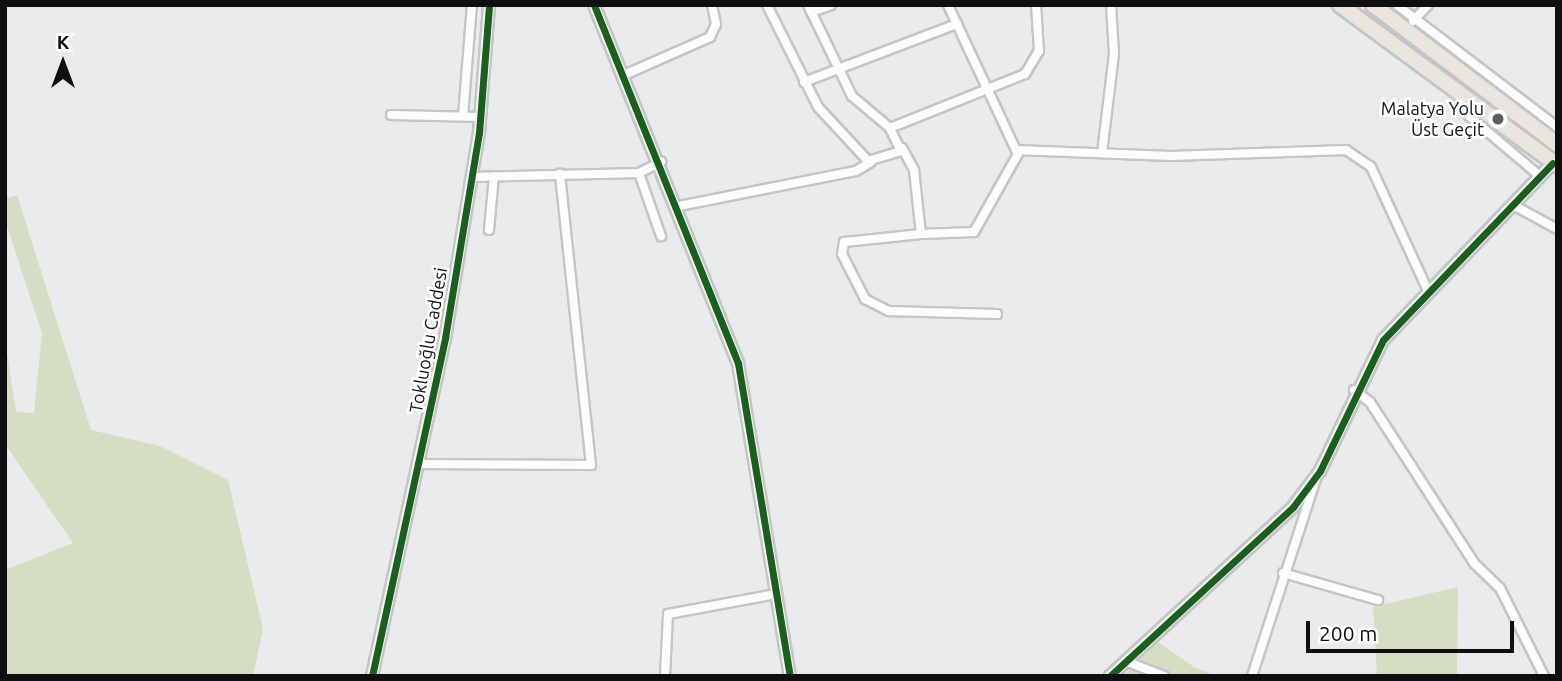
<!DOCTYPE html>
<html>
<head>
<meta charset="utf-8">
<style>
  body { margin:0 }
  #map { position:relative; width:1562px; height:681px; overflow:hidden; background:#e8eaec; font-family:Ubuntu,sans-serif }
  div>[style] { position:absolute }
  .green>* { inset:0; background:#d5ddc3 }
  .roads { filter:drop-shadow(2px 0 #c4c5c7) drop-shadow(-2px 0 #c4c5c7) drop-shadow(0 2px #c4c5c7) drop-shadow(0 -2px #c4c5c7) }
  .street>* { height:8px; margin:-4px; padding:0 4px; transform-origin:4px; border-radius:4px; background:#fcfcfc }
  .secondary>* { height:10px; margin:-5px; padding:0 5px; transform-origin:5px; border-radius:5px; background:#f6f4f3 }
  .highway>* { height:14px; margin:-7px; padding:0 7px; transform-origin:7px; border-radius:7px; background:#ebe4dd }
  .cycleway>* { height:7px; margin:-3.5px; padding:0 3.5px; transform-origin:3.5px; border-radius:3.5px; background:#1b5e20 }
  .dots>* { width:19px; height:19px; translate:-50% -50%; box-sizing:border-box; border:4px solid #fff; border-radius:50% }
  span { translate:-50% -50%; white-space:nowrap; text-align:center; line-height:1.15; -webkit-text-stroke:5px #fff; paint-order:stroke }
  .poi-label { font-size:18px; color:#0f0f11 }
  .right { translate:-100% -50%; text-align:right }
  .street-label { font-size:18px; color:#0f0f11 }
  .frame { position:absolute; inset:0; border:7px solid #0f0f11; pointer-events:none }
  .north { position:absolute; left:28px; top:28px; width:70px; height:70px; -webkit-text-stroke:5px #fff; paint-order:stroke; rotate:0deg; font-size:19px; font-weight:700; line-height:28px; text-align:center; color:#0f0f11 }
  .north::after { content:''; display:block; margin:auto; width:24px; height:32px; background:#0f0f11; clip-path:polygon(50% 0,100% 100%,50% 72%,0 100%) }
  .scale { position:absolute; left:1306px; top:621px; width:208px; height:32px; box-sizing:border-box; border:4px solid #0f0f11; border-top:0; padding-left:9px; font-size:21px; line-height:24px; white-space:nowrap; color:#0f0f11; -webkit-text-stroke:5px #fff; paint-order:stroke }
</style>
</head>
<body>
<div id="map">
  <div class="green">
    <div style="clip-path:polygon(5px 184px,8px 198px,17px 195px,91px 430px,160px 446px,228px 480px,263px 629px,253px 676px,5px 676px,5px 563px,8px 569px,73px 543px,5px 444px,5px 339px,16px 412px,34px 413px,42px 333px,5px 220px)"></div>
    <div style="clip-path:polygon(1458px 587px,1457px 676px,1377px 676px,1373px 607px)"></div>
    <div style="clip-path:polygon(1158px 642px,1194px 667px,1216px 676px,1123px 676px)"></div>
  </div>
  <div class="roads">
    <div class="street">
      <div style="left:767px;top:5px;width:114px;rotate:63.4deg"></div>
      <div style="left:818px;top:107px;width:74px;rotate:47.2deg"></div>
      <div style="left:868px;top:161px;width:34px;rotate:-17deg"></div>
      <div style="left:901px;top:151px;width:25px;rotate:-116deg"></div>
      <div style="left:808px;top:5px;width:101px;rotate:64.2deg"></div>
      <div style="left:852px;top:96px;width:50px;rotate:40.1deg"></div>
      <div style="left:890px;top:128px;width:145px;rotate:-21.8deg"></div>
      <div style="left:1025px;top:74px;width:27px;rotate:-59deg"></div>
      <div style="left:1039px;top:51px;width:46px;rotate:-93.7deg"></div>
      <div style="left:948px;top:5px;width:160px;rotate:64.9deg"></div>
      <div style="left:1016px;top:150px;width:155px;rotate:2.2deg"></div>
      <div style="left:1171px;top:156px;width:175px;rotate:-2deg"></div>
      <div style="left:1346px;top:150px;width:30px;rotate:34deg"></div>
      <div style="left:1371px;top:167px;width:136px;rotate:65.3deg"></div>
      <div style="left:1397px;top:5px;width:201px;rotate:37.3deg"></div>
      <div style="left:811px;top:12px;width:21px;rotate:-19deg"></div>
      <div style="left:1413px;top:21px;width:22px;rotate:-47deg"></div>
      <div style="left:624px;top:75px;width:94px;rotate:-23.8deg"></div>
      <div style="left:710px;top:37px;width:14px;rotate:-65deg"></div>
      <div style="left:716px;top:24px;width:19px;rotate:-102deg"></div>
      <div style="left:804px;top:82px;width:164px;rotate:-20.8deg"></div>
      <div style="left:1464px;top:97px;width:20px;rotate:75deg"></div>
      <div style="left:1469px;top:116px;width:94px;rotate:40.3deg"></div>
      <div style="left:391px;top:115px;width:90px;rotate:1.3deg"></div>
      <div style="left:463px;top:116px;width:111px;rotate:-85.4deg"></div>
      <div style="left:902px;top:148px;width:25px;rotate:61deg"></div>
      <div style="left:914px;top:170px;width:64px;rotate:83.8deg"></div>
      <div style="left:921px;top:234px;width:53px;rotate:-2.2deg"></div>
      <div style="left:974px;top:232px;width:92px;rotate:-60.6deg"></div>
      <div style="left:1102px;top:153px;width:100px;rotate:-83.1deg"></div>
      <div style="left:1114px;top:54px;width:49px;rotate:-93.5deg"></div>
      <div style="left:639px;top:173px;width:67px;rotate:70.8deg"></div>
      <div style="left:472px;top:177px;width:167px;rotate:-1.4deg"></div>
      <div style="left:639px;top:173px;width:25px;rotate:-27deg"></div>
      <div style="left:679px;top:206px;width:180px;rotate:-11.2deg"></div>
      <div style="left:856px;top:171px;width:17px;rotate:-31deg"></div>
      <div style="left:1515px;top:206px;width:48px;rotate:28.7deg"></div>
      <div style="left:489px;top:230px;width:54px;rotate:-84.7deg"></div>
      <div style="left:921px;top:234px;width:77px;rotate:174.1deg"></div>
      <div style="left:844px;top:242px;width:12px;rotate:99deg"></div>
      <div style="left:842px;top:254px;width:51px;rotate:62.9deg"></div>
      <div style="left:865px;top:299px;width:27px;rotate:27deg"></div>
      <div style="left:889px;top:311px;width:108px;rotate:1.6deg"></div>
      <div style="left:1354px;top:390px;width:20px;rotate:37deg"></div>
      <div style="left:1370px;top:402px;width:192px;rotate:57.1deg"></div>
      <div style="left:1474px;top:563px;width:36px;rotate:44deg"></div>
      <div style="left:1500px;top:588px;width:98px;rotate:63.4deg"></div>
      <div style="left:420px;top:464px;width:171px;rotate:0.3deg"></div>
      <div style="left:591px;top:465px;width:293px;rotate:-96.1deg"></div>
      <div style="left:1283px;top:573px;width:99px;rotate:15.9deg"></div>
      <div style="left:1125px;top:661px;width:42px;rotate:21deg"></div>
      <div style="left:665px;top:676px;width:62px;rotate:-87.2deg"></div>
      <div style="left:668px;top:614px;width:110px;rotate:-10.5deg"></div>
      <div style="left:1252px;top:676px;width:207px;rotate:-72deg"></div>
    </div>
    <div class="secondary">
      <div style="left:594px;top:5px;width:386px;rotate:68.1deg"></div>
      <div style="left:738px;top:363px;width:317px;rotate:80.6deg"></div>
      <div style="left:372px;top:676px;width:346px;rotate:-77.8deg"></div>
      <div style="left:445px;top:338px;width:208px;rotate:-80.6deg"></div>
      <div style="left:479px;top:133px;width:128px;rotate:-85.5deg"></div>
      <div style="left:1110px;top:676px;width:249px;rotate:-42.7deg"></div>
      <div style="left:1293px;top:507px;width:45px;rotate:-53.1deg"></div>
      <div style="left:1320px;top:471px;width:145px;rotate:-64.3deg"></div>
      <div style="left:1383px;top:340px;width:245px;rotate:-46.2deg"></div>
    </div>
    <div class="highway">
      <div style="left:1340px;top:5px;width:270px;rotate:36.4deg"></div>
      <div style="left:1373px;top:5px;width:231px;rotate:37.1deg"></div>
    </div>
  </div>
  <div class="cycleway">
    <div style="left:594px;top:5px;width:386px;rotate:68.1deg"></div>
    <div style="left:738px;top:363px;width:317px;rotate:80.6deg"></div>
    <div style="left:372px;top:676px;width:346px;rotate:-77.8deg"></div>
    <div style="left:445px;top:338px;width:208px;rotate:-80.6deg"></div>
    <div style="left:479px;top:133px;width:128px;rotate:-85.5deg"></div>
    <div style="left:1110px;top:676px;width:249px;rotate:-42.7deg"></div>
    <div style="left:1293px;top:507px;width:45px;rotate:-53.1deg"></div>
    <div style="left:1320px;top:471px;width:145px;rotate:-64.3deg"></div>
    <div style="left:1383px;top:340px;width:245px;rotate:-46.2deg"></div>
  </div>
  <div class="dots">
    <div style="left:1498px;top:119px;background:#5b5c5e"></div>
  </div>
  <div class="poi-label">
    <span class="right" style="left:1484px;top:119px">Malatya Yolu<br>Üst Geçit</span>
  </div>
  <div class="street-label">
    <span style="left:428px;top:340px;rotate:-80deg">Tokluoğlu Caddesi</span>
  </div>
  <div class="frame"></div>
  <div class="north">K</div>
  <div class="scale">200 m</div>
</div>
</body>
</html>
